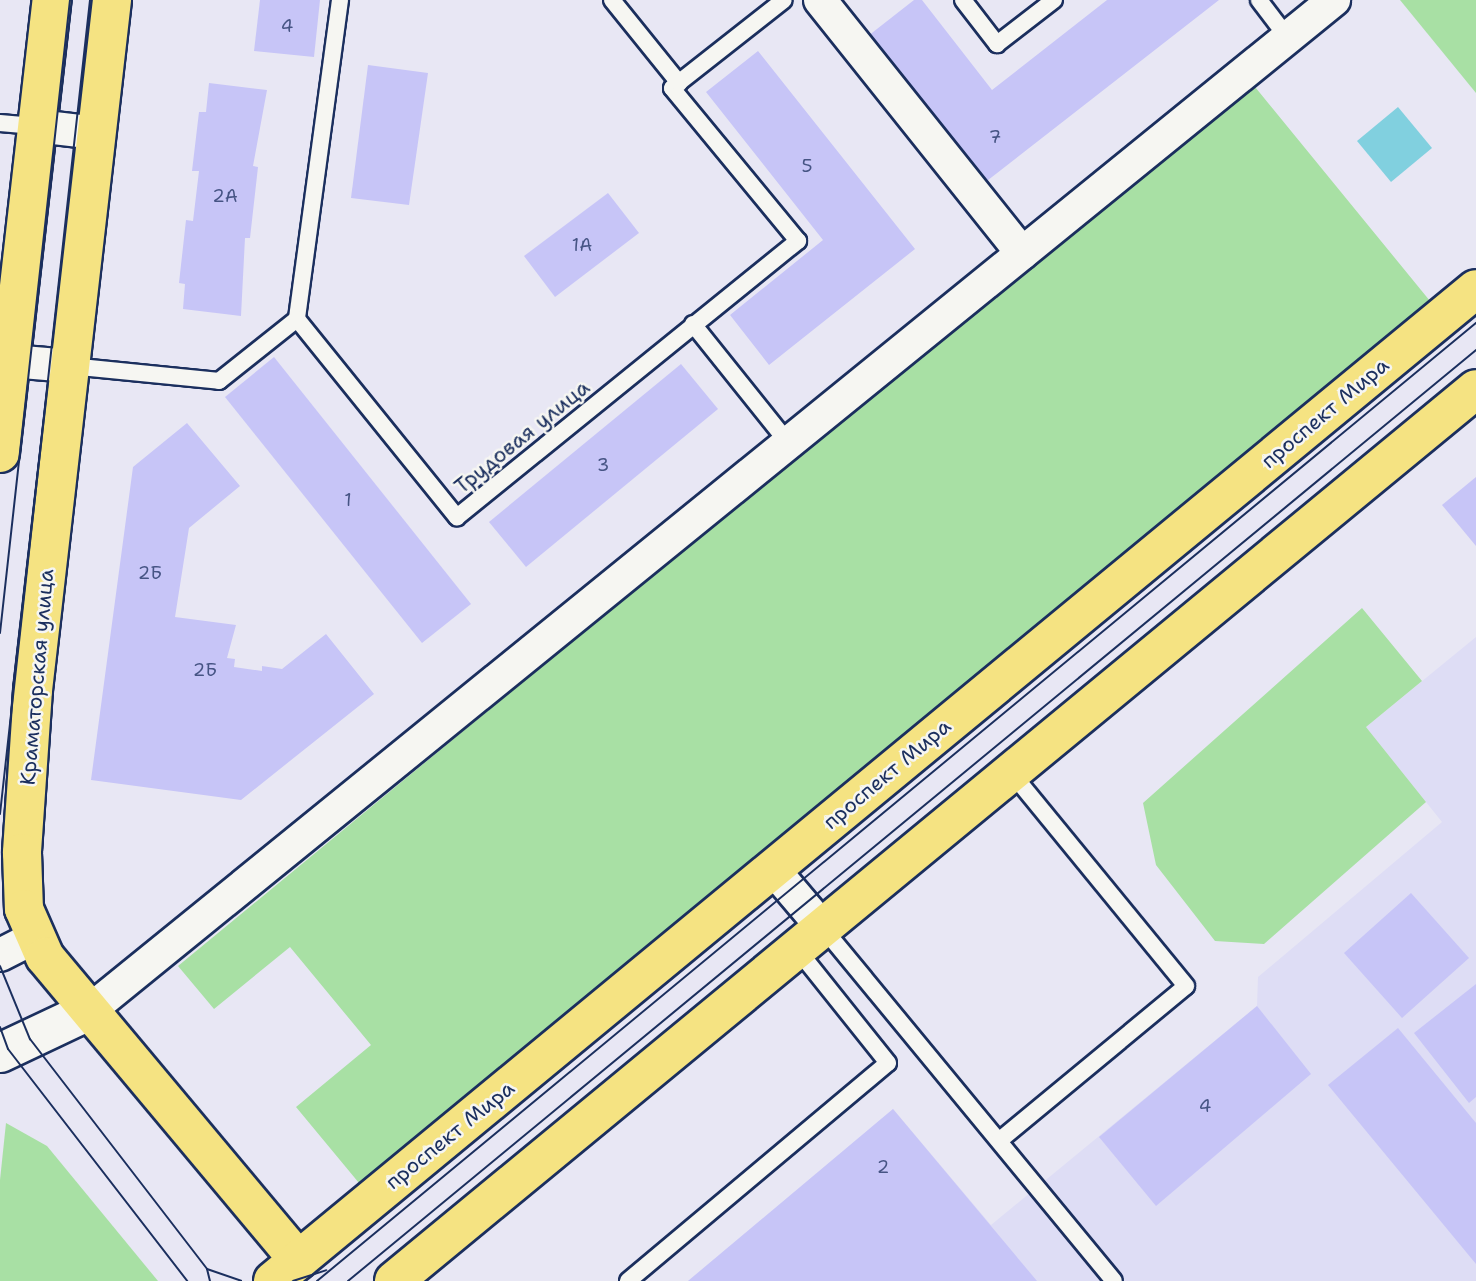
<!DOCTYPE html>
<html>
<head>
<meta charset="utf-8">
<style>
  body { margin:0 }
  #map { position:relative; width:1476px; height:1281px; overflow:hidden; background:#e8e7f4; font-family:"Shantell Sans",sans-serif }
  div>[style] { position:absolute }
  .built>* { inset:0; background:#deddf5 }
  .green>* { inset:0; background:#a8e0a4 }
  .water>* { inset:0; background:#81d0df }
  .building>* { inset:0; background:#c7c5f7 }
  .roads { filter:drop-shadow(2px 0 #1b2f5e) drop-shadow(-2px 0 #1b2f5e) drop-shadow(0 2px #1b2f5e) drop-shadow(0 -2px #1b2f5e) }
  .lane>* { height:16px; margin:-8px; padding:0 8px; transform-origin:8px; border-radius:8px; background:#f6f6f2 }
  .street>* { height:32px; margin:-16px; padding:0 16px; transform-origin:16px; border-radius:16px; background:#f6f6f2 }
  .secondary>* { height:38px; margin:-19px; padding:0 19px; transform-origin:19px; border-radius:19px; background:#f6f6f2 }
  .primary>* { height:38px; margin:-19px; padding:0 19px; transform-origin:19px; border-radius:19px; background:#f5e382 }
  .tram>* { height:2px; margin:-1px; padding:0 1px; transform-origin:1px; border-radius:1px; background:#1b2f5e }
  span { translate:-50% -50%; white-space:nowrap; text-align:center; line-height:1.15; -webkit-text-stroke:5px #f6f6f2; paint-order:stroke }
  .number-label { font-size:18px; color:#465484 }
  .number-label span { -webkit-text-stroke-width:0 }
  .street-label { font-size:21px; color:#1b2f5e }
</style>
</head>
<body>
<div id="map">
  <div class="built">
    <div style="clip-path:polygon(1476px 637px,1476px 1281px,688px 1281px,893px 1109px,991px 1225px,1257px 1006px,1258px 977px,1442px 822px,1366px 727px)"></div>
  </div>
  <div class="green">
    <div style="clip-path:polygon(1400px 0,1476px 0,1476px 93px)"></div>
    <div style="clip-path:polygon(1251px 82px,1430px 301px,359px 1183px,296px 1107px,371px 1045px,290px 947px,214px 1009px,178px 966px)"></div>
    <div style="clip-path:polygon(1362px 608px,1422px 681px,1366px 727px,1426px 802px,1264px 944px,1215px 941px,1156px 865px,1143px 803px)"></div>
    <div style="clip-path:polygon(6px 1123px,47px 1146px,158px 1281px,0 1281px,0 1180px)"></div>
  </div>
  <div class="water">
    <div style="clip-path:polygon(1398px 107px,1432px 148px,1391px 182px,1357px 141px)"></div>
  </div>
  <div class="building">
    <div style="clip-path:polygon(260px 0,320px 0,314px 57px,254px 51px)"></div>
    <div style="clip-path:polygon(914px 0,922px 0,992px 90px,1107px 0,1219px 0,983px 184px,868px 36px)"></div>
    <div style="clip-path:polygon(758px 51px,915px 249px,769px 365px,730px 315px,823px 240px,706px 92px)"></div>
    <div style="clip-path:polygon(368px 65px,428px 73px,409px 205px,351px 198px)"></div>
    <div style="clip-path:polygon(209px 83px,267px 90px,253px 166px,258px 167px,250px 238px,245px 238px,241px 316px,183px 309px,185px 284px,179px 283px,186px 220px,193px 221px,199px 171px,192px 171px,199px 112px,206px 112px)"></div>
    <div style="clip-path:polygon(608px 193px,639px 233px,555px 297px,524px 256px)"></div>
    <div style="clip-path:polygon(274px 357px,471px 604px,422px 643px,225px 397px)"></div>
    <div style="clip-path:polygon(681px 364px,718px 409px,526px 567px,489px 522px)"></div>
    <div style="clip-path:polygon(187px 423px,240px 486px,189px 528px,175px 617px,236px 625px,227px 658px,235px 659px,234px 667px,262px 671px,262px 666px,282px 669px,326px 634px,374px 694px,241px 800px,91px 780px,133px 467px)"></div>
    <div style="clip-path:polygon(1476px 477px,1476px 546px,1442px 505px)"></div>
    <div style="clip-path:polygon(1411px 893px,1469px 958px,1402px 1018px,1344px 953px)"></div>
    <div style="clip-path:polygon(1476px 984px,1476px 1097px,1469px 1103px,1414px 1033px)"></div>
    <div style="clip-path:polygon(1257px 1006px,1311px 1074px,1156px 1206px,1099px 1137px)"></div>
    <div style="clip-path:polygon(1398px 1028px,1476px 1123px,1476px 1264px,1328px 1085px)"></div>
    <div style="clip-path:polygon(893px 1109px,1037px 1281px,688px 1281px)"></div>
  </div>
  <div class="roads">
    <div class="lane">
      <div style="left:340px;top:0;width:322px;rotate:97.7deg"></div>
      <div style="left:297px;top:319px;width:255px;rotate:51.1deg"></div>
      <div style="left:457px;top:517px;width:439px;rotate:-39deg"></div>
      <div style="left:798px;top:241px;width:198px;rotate:-129.5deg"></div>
      <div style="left:672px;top:88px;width:142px;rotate:-38.2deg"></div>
      <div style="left:612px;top:0;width:107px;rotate:51.1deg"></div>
      <div style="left:963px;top:0;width:56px;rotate:52.3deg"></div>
      <div style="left:997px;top:44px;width:72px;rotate:-37.7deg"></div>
      <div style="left:1259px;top:0;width:48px;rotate:52.7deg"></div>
      <div style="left:0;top:123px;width:37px;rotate:5deg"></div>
      <div style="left:693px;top:324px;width:154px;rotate:51.3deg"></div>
      <div style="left:70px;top:366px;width:150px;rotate:5.7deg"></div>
      <div style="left:219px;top:381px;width:100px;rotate:-38.5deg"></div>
      <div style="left:823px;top:928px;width:457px;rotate:50.5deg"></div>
      <div style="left:1000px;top:1140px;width:241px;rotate:-39.6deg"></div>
      <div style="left:1186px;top:986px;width:276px;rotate:-129.3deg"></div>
      <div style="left:628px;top:1281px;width:339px;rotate:-40deg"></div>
      <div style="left:888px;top:1063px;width:146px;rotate:-128.6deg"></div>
    </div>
    <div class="street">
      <div style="left:820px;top:0;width:324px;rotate:51.4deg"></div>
      <div style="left:37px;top:126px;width:60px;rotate:6.7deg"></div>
      <div style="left:11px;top:361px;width:59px;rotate:4.8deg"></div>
      <div style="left:773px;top:869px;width:77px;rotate:49.7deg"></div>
      <div style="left:0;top:955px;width:38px;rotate:-27deg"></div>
      <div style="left:89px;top:1011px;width:1604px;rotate:-39.08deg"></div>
    </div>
    <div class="secondary">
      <div style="left:0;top:1053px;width:98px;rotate:-25.3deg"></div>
    </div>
    <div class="primary">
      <div style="left:112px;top:0;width:695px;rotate:96.53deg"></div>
      <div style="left:33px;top:690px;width:163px;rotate:93.9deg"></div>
      <div style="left:22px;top:853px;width:56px;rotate:88deg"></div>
      <div style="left:24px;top:909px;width:52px;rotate:66.4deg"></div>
      <div style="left:45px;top:957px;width:395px;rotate:50.1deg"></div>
      <div style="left:0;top:453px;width:456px;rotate:-83.5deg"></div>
      <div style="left:273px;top:1281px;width:1559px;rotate:-39.51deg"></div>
      <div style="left:394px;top:1281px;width:1402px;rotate:-39.5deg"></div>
    </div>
  </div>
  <div class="tram">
    <div style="left:0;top:633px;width:637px;rotate:-83.69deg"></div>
    <div style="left:0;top:814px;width:819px;rotate:-83.69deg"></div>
    <div style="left:0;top:966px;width:79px;rotate:67.7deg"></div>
    <div style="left:30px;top:1039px;width:290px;rotate:52.4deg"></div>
    <div style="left:207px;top:1269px;width:12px;rotate:76deg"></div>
    <div style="left:0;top:1027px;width:23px;rotate:70deg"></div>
    <div style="left:8px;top:1049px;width:293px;rotate:52.3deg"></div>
    <div style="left:207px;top:1269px;width:36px;rotate:19deg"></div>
    <div style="left:293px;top:1281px;width:35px;rotate:-18deg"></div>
    <div style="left:317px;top:1281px;width:1504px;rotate:-39.58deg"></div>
    <div style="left:348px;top:1281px;width:1463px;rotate:-39.53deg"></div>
  </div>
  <div class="number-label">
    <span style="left:287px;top:26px">4</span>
    <span style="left:995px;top:137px">7</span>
    <span style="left:807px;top:166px">5</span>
    <span style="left:225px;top:196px">2А</span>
    <span style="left:582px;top:245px">1А</span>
    <span style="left:603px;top:465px">3</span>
    <span style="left:348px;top:500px">1</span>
    <span style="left:150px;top:573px">2Б</span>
    <span style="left:205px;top:670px">2Б</span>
    <span style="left:1205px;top:1106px">4</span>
    <span style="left:883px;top:1167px">2</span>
  </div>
  <div class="street-label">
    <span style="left:1325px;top:413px;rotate:-40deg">проспект Мира</span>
    <span style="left:522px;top:437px;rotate:-39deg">Трудовая улица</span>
    <span style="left:37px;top:677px;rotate:-85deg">Краматорская улица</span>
    <span style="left:887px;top:774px;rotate:-40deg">проспект Мира</span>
    <span style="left:450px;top:1135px;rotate:-39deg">проспект Мира</span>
  </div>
</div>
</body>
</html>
